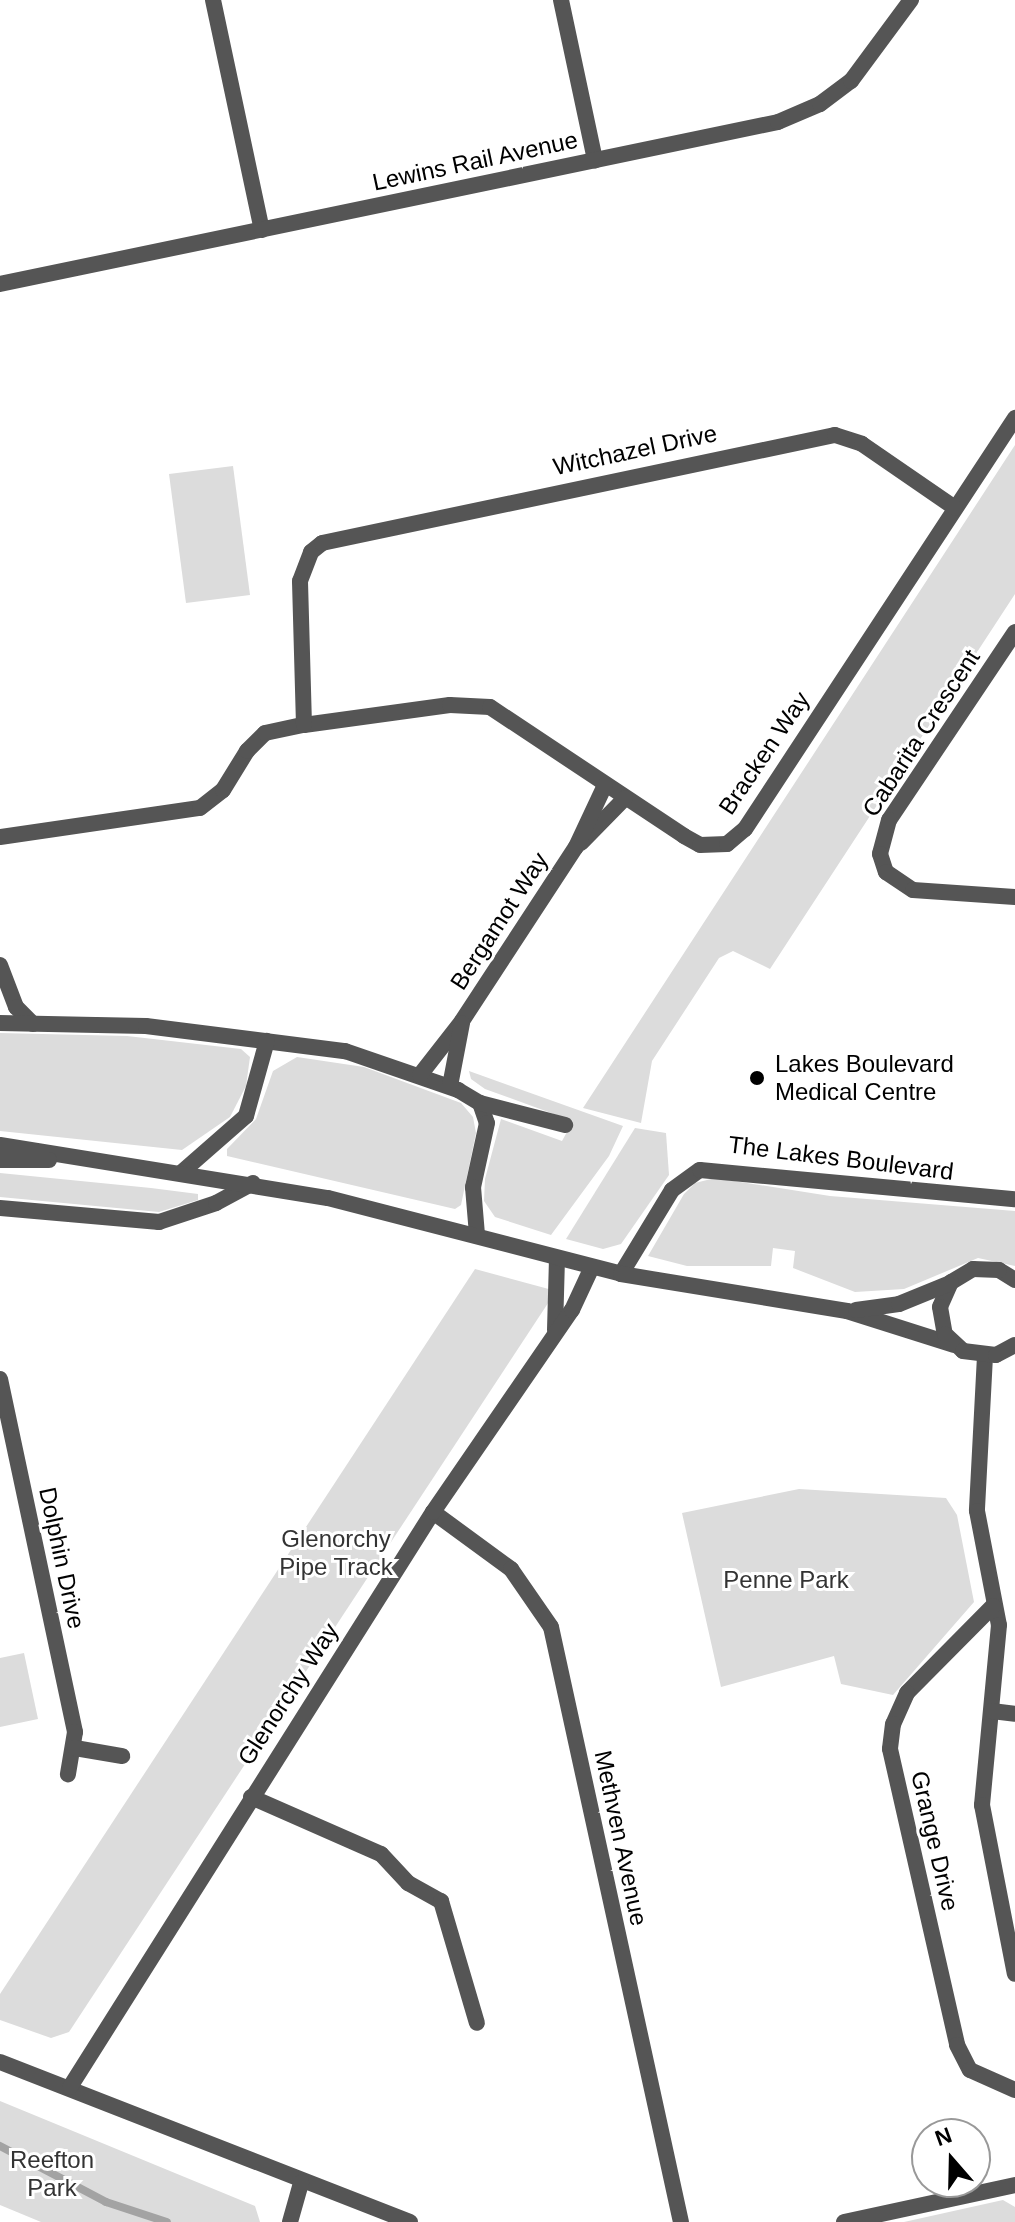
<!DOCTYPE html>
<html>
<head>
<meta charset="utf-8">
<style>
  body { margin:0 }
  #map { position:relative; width:1015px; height:2222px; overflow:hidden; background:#fff; font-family:Helvetica,sans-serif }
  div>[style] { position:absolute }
  .green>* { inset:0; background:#dcdcdc }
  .stream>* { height:8px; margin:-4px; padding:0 4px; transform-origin:4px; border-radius:4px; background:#a3a3a3 }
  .minor>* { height:16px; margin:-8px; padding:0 8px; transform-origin:8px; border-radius:8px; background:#555 }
  .tertiary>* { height:16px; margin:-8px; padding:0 8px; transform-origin:8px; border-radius:8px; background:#555 }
  .dots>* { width:22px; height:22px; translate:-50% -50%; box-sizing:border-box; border:4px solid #fff; border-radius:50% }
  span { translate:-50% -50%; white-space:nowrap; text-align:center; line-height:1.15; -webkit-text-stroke:6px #fff; paint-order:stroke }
  .street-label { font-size:24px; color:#000 }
  .poi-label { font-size:24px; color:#000 }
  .left { translate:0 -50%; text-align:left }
  .park-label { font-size:24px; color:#333 }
  .north { position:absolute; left:911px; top:2118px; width:80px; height:80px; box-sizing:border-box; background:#fff; border:2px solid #999; border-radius:50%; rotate:340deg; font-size:22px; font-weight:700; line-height:32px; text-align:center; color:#000 }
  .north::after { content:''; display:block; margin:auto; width:28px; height:36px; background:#000; clip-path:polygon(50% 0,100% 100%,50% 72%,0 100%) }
</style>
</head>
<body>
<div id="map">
  <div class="green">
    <div style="clip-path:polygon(1015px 445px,1015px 594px,770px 969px,733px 951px,719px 958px,652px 1061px,641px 1123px,583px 1108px)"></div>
    <div style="clip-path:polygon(233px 466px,250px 595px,186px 603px,169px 474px)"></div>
    <div style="clip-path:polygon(0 1033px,127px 1036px,241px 1049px,250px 1057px,246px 1086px,230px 1117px,182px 1150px,0 1131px)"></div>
    <div style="clip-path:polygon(297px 1057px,364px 1067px,461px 1103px,473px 1117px,476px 1133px,461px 1205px,455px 1209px,227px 1156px,227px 1149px,256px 1119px,273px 1071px)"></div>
    <div style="clip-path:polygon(469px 1071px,623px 1126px,609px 1156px,551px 1235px,495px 1217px,484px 1201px,485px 1179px,501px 1119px,562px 1141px,573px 1121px,485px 1089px,471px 1079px)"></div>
    <div style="clip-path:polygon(635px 1128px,666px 1133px,669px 1175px,621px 1244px,603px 1249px,566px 1239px)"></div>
    <div style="clip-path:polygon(0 1173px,151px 1188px,198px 1194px,198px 1200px,159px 1212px,0 1197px)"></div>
    <div style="clip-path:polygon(715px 1178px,830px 1196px,1015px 1211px,1015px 1266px,978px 1258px,904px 1289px,855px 1292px,793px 1268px,795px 1251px,773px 1248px,771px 1266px,687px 1266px,648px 1256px,684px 1194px,695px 1183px)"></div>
    <div style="clip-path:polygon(475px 1269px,556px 1291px,69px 2032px,51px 2038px,0 2020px,0 1994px)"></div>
    <div style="clip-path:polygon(799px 1489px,946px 1498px,957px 1515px,974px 1602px,893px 1695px,841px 1684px,834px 1656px,721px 1687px,682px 1513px)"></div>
    <div style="clip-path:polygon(24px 1653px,38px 1719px,0 1727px,0 1658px)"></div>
    <div style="clip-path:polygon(0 2101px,255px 2206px,260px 2222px,41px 2222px,0 2205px)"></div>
    <div style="clip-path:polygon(1003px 2200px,1015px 2207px,1015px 2222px,904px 2222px)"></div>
  </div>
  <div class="stream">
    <div style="left:0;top:2146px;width:120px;rotate:27.8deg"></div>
    <div style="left:106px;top:2202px;width:64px;rotate:18.2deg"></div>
  </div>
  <div class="minor">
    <div style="left:213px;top:0;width:235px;rotate:78deg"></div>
    <div style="left:561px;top:0;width:164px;rotate:78deg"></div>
    <div style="left:0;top:284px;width:795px;rotate:-11.76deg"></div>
    <div style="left:778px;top:122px;width:46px;rotate:-23.2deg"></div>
    <div style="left:820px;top:104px;width:39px;rotate:-37deg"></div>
    <div style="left:851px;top:81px;width:101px;rotate:-53.5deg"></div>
    <div style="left:1015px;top:632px;width:226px;rotate:123.8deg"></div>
    <div style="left:889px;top:820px;width:35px;rotate:105deg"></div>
    <div style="left:880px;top:854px;width:19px;rotate:72deg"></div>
    <div style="left:886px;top:872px;width:32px;rotate:34deg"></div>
    <div style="left:913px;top:890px;width:102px;rotate:3.9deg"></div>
    <div style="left:304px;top:725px;width:147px;rotate:-7.8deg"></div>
    <div style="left:450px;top:705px;width:40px;rotate:2.9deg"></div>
    <div style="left:490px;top:707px;width:233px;rotate:33.6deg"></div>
    <div style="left:684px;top:836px;width:18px;rotate:29deg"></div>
    <div style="left:700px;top:845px;width:27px;rotate:-2deg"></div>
    <div style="left:727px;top:844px;width:23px;rotate:-40deg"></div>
    <div style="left:745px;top:829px;width:492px;rotate:-56.7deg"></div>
    <div style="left:0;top:837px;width:202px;rotate:-8.3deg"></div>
    <div style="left:200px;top:808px;width:29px;rotate:-38deg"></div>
    <div style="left:223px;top:790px;width:46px;rotate:-58.4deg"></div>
    <div style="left:247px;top:751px;width:25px;rotate:-45deg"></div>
    <div style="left:265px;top:733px;width:40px;rotate:-12deg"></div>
    <div style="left:304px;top:725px;width:144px;rotate:-91.6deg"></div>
    <div style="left:300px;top:581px;width:31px;rotate:-69deg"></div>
    <div style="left:311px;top:552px;width:14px;rotate:-39deg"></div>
    <div style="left:322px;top:543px;width:524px;rotate:-11.89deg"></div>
    <div style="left:835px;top:435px;width:28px;rotate:18deg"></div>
    <div style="left:862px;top:444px;width:113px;rotate:34.5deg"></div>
    <div style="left:581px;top:843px;width:63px;rotate:-45.6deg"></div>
    <div style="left:0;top:965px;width:45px;rotate:69.1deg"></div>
    <div style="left:16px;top:1007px;width:24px;rotate:45deg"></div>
    <div style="left:0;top:1023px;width:146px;rotate:1.2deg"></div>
    <div style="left:146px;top:1026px;width:201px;rotate:7.2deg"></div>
    <div style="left:345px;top:1051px;width:120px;rotate:19deg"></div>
    <div style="left:458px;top:1090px;width:26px;rotate:31deg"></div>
    <div style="left:480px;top:1103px;width:21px;rotate:71deg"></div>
    <div style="left:487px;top:1123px;width:66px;rotate:102.3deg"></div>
    <div style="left:473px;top:1187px;width:48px;rotate:85.2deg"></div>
    <div style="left:420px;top:1075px;width:68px;rotate:-52.1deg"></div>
    <div style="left:462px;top:1021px;width:208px;rotate:-56.8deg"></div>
    <div style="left:576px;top:847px;width:68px;rotate:-64.9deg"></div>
    <div style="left:450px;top:1086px;width:64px;rotate:-79.2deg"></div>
    <div style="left:480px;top:1103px;width:88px;rotate:14.5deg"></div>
    <div style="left:182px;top:1172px;width:85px;rotate:-41.2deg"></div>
    <div style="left:246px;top:1116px;width:78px;rotate:-74.4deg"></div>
    <div style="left:0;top:1208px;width:160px;rotate:5deg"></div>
    <div style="left:159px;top:1222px;width:60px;rotate:-18.4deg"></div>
    <div style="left:216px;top:1203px;width:42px;rotate:-28.4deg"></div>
    <div style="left:621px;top:1274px;width:98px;rotate:-58.7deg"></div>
    <div style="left:672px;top:1190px;width:34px;rotate:-36deg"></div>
    <div style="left:700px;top:1170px;width:316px;rotate:5.3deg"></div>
    <div style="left:555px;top:1330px;width:72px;rotate:-88.4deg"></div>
    <div style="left:985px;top:1356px;width:155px;rotate:93deg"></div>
    <div style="left:977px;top:1511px;width:116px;rotate:79.1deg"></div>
    <div style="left:999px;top:1625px;width:181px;rotate:95.4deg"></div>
    <div style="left:982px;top:1805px;width:172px;rotate:79deg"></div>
    <div style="left:0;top:1379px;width:361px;rotate:78deg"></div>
    <div style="left:75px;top:1732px;width:43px;rotate:99.5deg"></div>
    <div style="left:433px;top:1512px;width:97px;rotate:36.2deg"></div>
    <div style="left:511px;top:1569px;width:70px;rotate:55.4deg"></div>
    <div style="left:551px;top:1627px;width:609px;rotate:77.68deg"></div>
    <div style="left:993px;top:1606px;width:122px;rotate:134.7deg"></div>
    <div style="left:907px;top:1693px;width:34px;rotate:114deg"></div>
    <div style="left:893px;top:1724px;width:25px;rotate:97deg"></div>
    <div style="left:890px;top:1749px;width:303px;rotate:77.2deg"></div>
    <div style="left:957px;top:2045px;width:28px;rotate:63deg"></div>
    <div style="left:970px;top:2070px;width:49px;rotate:24deg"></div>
    <div style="left:992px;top:1711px;width:23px;rotate:7deg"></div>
    <div style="left:75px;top:1748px;width:48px;rotate:9.7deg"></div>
    <div style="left:251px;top:1797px;width:142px;rotate:23.7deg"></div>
    <div style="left:381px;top:1854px;width:40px;rotate:47deg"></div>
    <div style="left:408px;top:1883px;width:38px;rotate:29deg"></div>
    <div style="left:441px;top:1901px;width:127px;rotate:73.6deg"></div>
    <div style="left:0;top:2062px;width:440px;rotate:21.3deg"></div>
    <div style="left:70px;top:2087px;width:680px;rotate:-57.74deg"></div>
    <div style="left:433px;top:1512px;width:245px;rotate:-55.5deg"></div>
    <div style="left:572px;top:1310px;width:47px;rotate:-65.1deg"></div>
    <div style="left:290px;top:2222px;width:41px;rotate:-74.2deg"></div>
    <div style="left:844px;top:2222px;width:175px;rotate:-12.2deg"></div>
  </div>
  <div class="tertiary">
    <div style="left:0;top:1145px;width:332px;rotate:9.2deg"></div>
    <div style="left:328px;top:1198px;width:303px;rotate:14.5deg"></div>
    <div style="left:621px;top:1274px;width:229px;rotate:9.3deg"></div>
    <div style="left:847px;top:1311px;width:112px;rotate:17.6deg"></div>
    <div style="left:0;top:1160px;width:49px"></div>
    <div style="left:1015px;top:1280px;width:19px;rotate:-148deg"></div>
    <div style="left:999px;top:1270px;width:26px;rotate:-178deg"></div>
    <div style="left:973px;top:1269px;width:26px;rotate:149deg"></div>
    <div style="left:951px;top:1282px;width:27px;rotate:114deg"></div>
    <div style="left:940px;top:1307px;width:27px;rotate:80deg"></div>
    <div style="left:945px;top:1334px;width:25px;rotate:43deg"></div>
    <div style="left:963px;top:1351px;width:33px;rotate:7deg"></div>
    <div style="left:996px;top:1355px;width:21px;rotate:-28deg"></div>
    <div style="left:856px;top:1310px;width:43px;rotate:-7.9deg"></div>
    <div style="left:899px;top:1304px;width:53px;rotate:-22.2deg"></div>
  </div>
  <div class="dots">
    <div style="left:757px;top:1078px;background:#000"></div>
  </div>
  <div class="street-label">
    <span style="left:475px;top:161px;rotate:-12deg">Lewins Rail Avenue</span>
    <span style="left:635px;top:450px;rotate:-12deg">Witchazel Drive</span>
    <span style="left:921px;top:733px;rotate:-57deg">Cabarita Crescent</span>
    <span style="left:764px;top:753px;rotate:-56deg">Bracken Way</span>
    <span style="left:499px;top:921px;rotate:-57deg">Bergamot Way</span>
    <span style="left:841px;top:1158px;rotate:7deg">The Lakes Boulevard</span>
    <span style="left:62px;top:1558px;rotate:78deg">Dolphin Drive</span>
    <span style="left:288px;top:1694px;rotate:-57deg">Glenorchy Way</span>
    <span style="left:621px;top:1838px;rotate:78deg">Methven Avenue</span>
    <span style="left:935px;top:1841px;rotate:77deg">Grange Drive</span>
  </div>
  <div class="poi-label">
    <span class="left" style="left:775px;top:1078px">Lakes Boulevard<br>Medical Centre</span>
  </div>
  <div class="park-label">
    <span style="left:336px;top:1553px">Glenorchy<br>Pipe Track</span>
    <span style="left:786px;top:1580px">Penne Park</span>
    <span style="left:52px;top:2174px">Reefton<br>Park</span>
  </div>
  <div class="north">N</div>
</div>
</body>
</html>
